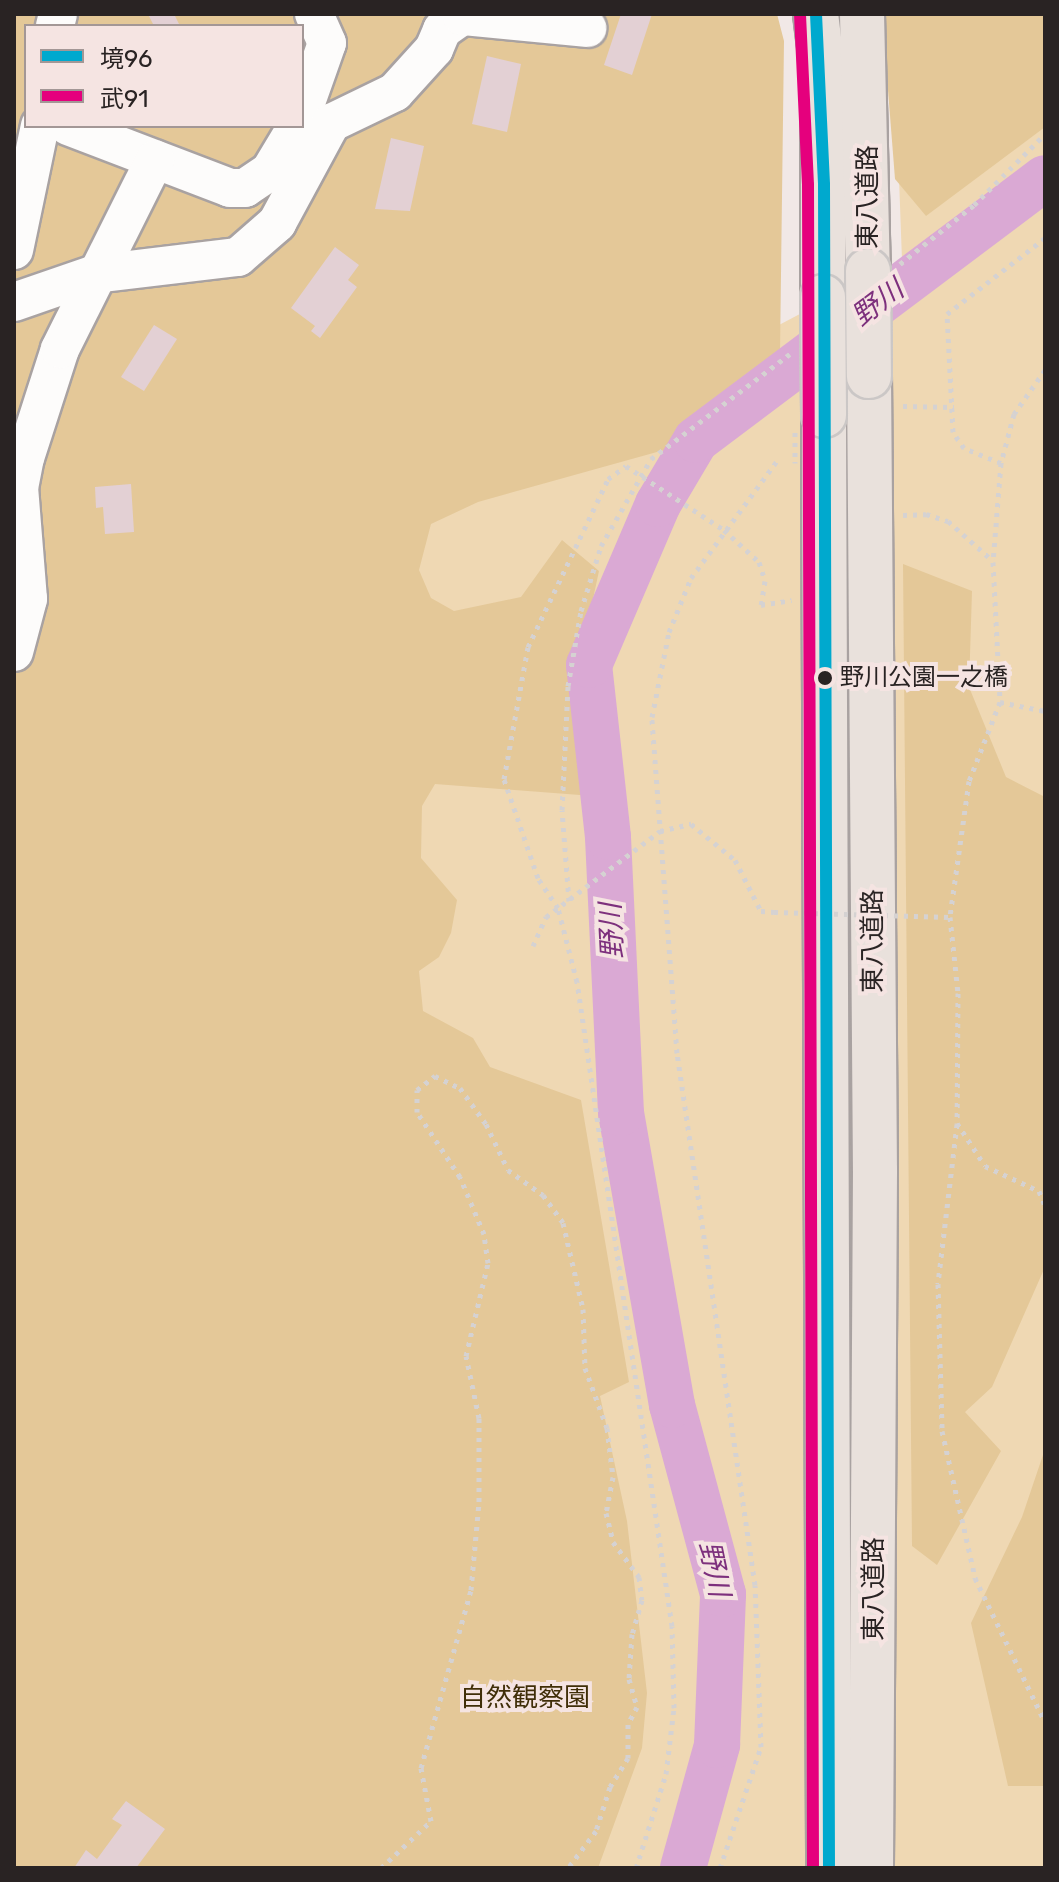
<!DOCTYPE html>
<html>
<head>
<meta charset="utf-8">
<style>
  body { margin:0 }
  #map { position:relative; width:1059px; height:1882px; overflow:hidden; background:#f1e8e6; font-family:Rubik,"Noto Sans JP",sans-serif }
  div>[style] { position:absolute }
  .green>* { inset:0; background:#efd8b3 }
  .forest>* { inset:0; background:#e4c898 }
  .river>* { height:46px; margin:-23px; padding:0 23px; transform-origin:23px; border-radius:23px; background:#daa9d4 }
  .building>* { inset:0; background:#e3d0d4 }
  .path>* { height:5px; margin-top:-2.5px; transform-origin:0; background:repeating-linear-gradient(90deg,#d5d2d2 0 4px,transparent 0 10px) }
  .roads { filter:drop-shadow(2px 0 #a9a2a1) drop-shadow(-2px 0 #a9a2a1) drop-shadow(0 2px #a9a2a1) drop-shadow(0 -2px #a9a2a1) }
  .minor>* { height:38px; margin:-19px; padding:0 19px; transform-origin:19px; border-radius:19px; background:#fdfcfb }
  .major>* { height:44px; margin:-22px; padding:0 22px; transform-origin:22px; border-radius:22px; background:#e9e1dc }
  .path-bridge>* { height:5px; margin-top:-2.5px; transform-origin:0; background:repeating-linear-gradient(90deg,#d5d2d2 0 4px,transparent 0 10px) }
  .bridges { filter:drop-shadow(2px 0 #cbc7c6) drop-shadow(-2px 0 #cbc7c6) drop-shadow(0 2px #cbc7c6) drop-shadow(0 -2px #cbc7c6) }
  .major-bridge>* { height:44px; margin:-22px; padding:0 22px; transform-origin:22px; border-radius:22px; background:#e9e1dc }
  .bus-1>* { height:12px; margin:-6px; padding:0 6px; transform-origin:6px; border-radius:6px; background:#00a9ce }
  .bus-2>* { height:12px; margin:-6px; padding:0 6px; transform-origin:6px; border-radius:6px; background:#e5007d }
  .dots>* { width:22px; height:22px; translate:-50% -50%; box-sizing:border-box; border:4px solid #f5e4e2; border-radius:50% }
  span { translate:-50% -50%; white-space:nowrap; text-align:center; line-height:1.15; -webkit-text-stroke:8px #f5e4e2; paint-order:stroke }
  .bus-label { font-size:24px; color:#292323 }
  .left { translate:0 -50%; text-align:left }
  .street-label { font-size:26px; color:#292323 }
  .park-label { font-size:26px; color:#402e08 }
  .water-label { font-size:28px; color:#7d307d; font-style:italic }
  .frame { position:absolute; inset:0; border:16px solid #292323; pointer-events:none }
  .legend { position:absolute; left:24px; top:24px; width:280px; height:104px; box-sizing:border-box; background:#f5e4e2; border:2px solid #a39796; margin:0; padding:10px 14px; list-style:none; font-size:24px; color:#292323 }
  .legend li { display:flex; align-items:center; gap:16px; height:40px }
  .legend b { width:40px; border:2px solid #a39796 }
</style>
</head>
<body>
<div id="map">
  <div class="green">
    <div style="clip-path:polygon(893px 14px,1045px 14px,1045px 1868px,324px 1868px,387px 532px,902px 260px)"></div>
  </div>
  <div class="forest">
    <div style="clip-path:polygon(evenodd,14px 14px,777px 14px,784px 41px,780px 353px,682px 445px,478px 502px,431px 524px,419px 570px,431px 598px,454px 611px,521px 597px,562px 540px,599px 571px,581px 655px,593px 796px,435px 784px,422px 806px,421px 858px,457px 900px,451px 933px,439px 957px,419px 971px,423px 1011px,473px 1038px,490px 1067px,581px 1100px,629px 1382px,600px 1396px,627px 1521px,647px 1693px,642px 1748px,598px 1868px,14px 1868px,14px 14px,26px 26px,302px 26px,302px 126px,26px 126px,26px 26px)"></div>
    <div style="clip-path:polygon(882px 14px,1045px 14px,1045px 127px,926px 216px,895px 179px)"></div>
    <div style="clip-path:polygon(903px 564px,972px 591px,969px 687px,1006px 777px,1045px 797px,1045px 1267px,992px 1387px,965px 1412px,1001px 1451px,937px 1565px,912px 1546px)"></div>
    <div style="clip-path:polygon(1045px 1449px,1045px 1786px,1008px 1786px,971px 1623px,1022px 1517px)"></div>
  </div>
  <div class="river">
    <div style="left:683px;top:1868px;width:128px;rotate:-74.5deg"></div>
    <div style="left:717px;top:1745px;width:151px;rotate:-87.7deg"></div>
    <div style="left:723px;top:1594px;width:196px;rotate:-105.1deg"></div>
    <div style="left:672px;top:1405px;width:296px;rotate:-99.9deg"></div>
    <div style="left:621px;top:1113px;width:276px;rotate:-92.7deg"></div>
    <div style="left:608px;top:837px;width:173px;rotate:-96.3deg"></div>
    <div style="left:589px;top:665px;width:175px;rotate:-66.8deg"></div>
    <div style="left:658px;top:504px;width:74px;rotate:-59.3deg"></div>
    <div style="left:696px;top:440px;width:436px;rotate:-36.9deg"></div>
  </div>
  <div class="building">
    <div style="clip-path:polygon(148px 14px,181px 14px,175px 16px,180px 26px,154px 26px)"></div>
    <div style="clip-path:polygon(621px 14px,652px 14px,632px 75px,604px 65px)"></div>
    <div style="clip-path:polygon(487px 56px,521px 64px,507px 132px,472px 124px)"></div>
    <div style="clip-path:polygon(391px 138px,424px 146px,410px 211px,375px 209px)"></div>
    <div style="clip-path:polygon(335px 247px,359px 265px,348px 280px,357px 287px,320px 338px,311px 331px,315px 326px,291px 308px)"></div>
    <div style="clip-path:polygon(154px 325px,177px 339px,144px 391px,121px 377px)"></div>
    <div style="clip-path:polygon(131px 484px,134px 532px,105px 534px,103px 507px,96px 508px,95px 487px)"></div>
    <div style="clip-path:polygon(126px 1801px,165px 1829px,136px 1868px,74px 1868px,86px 1850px,97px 1859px,122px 1825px,112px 1819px)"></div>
  </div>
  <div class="path">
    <div style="left:900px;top:264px;width:95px;rotate:-38.6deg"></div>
    <div style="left:974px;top:205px;width:100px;rotate:-45deg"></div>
    <div style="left:1045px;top:370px;width:54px;rotate:125.2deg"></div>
    <div style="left:1014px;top:414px;width:51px;rotate:104.9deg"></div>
    <div style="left:1001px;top:463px;width:99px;rotate:94.6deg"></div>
    <div style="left:993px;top:562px;width:140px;rotate:87.1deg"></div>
    <div style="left:1000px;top:702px;width:85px;rotate:111.4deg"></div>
    <div style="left:969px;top:781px;width:137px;rotate:98deg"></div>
    <div style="left:950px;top:917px;width:76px;rotate:84deg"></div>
    <div style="left:958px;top:993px;width:130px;rotate:90.4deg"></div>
    <div style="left:957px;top:1123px;width:51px;rotate:56.9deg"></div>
    <div style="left:985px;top:1166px;width:60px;rotate:24.8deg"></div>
    <div style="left:1039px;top:1191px;width:16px;rotate:68deg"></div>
    <div style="left:903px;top:406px;width:51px;rotate:1.1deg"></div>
    <div style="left:1001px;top:463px;width:40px;rotate:-158deg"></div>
    <div style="left:964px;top:448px;width:19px;rotate:-125deg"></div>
    <div style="left:953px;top:432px;width:118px;rotate:-92.9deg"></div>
    <div style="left:947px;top:314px;width:124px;rotate:-37.8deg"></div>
    <div style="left:903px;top:515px;width:23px;rotate:-2deg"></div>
    <div style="left:926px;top:514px;width:23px;rotate:18deg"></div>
    <div style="left:948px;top:521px;width:60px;rotate:41.6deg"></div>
    <div style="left:1000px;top:702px;width:46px;rotate:11.3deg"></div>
    <div style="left:569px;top:901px;width:91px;rotate:-94.4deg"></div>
    <div style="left:562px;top:810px;width:124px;rotate:-87.2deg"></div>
    <div style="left:568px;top:686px;width:76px;rotate:-80.2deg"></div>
    <div style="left:581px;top:611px;width:68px;rotate:-72.9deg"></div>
    <div style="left:601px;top:546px;width:100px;rotate:-60.1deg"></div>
    <div style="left:651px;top:459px;width:174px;rotate:-37.1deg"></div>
    <div style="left:533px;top:946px;width:32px;rotate:-66deg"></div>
    <div style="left:546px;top:917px;width:143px;rotate:-37deg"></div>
    <div style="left:660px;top:831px;width:32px;rotate:-13deg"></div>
    <div style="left:691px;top:824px;width:57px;rotate:39.3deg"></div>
    <div style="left:735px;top:860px;width:57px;rotate:63deg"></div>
    <div style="left:761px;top:911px;width:13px;rotate:4deg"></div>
    <div style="left:957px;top:1124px;width:161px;rotate:96.8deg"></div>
    <div style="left:938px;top:1284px;width:147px;rotate:88.4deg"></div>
    <div style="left:942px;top:1431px;width:151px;rotate:77.3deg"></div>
    <div style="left:975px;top:1578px;width:160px;rotate:64.1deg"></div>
    <div style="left:381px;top:1868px;width:69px;rotate:-43.2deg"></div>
    <div style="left:431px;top:1821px;width:54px;rotate:-100.7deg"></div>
    <div style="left:421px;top:1768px;width:185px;rotate:-74.3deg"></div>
    <div style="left:471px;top:1590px;width:88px;rotate:-84.8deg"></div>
    <div style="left:479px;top:1502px;width:84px;rotate:-90deg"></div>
    <div style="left:479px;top:1418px;width:63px;rotate:-101.8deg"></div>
    <div style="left:466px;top:1356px;width:96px;rotate:-76.7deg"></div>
    <div style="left:488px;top:1263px;width:29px;rotate:-98deg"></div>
    <div style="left:484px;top:1234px;width:62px;rotate:-112.8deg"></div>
    <div style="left:460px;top:1177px;width:78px;rotate:-123.5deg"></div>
    <div style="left:417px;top:1112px;width:22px;rotate:-90deg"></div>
    <div style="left:417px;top:1090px;width:23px;rotate:-38deg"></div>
    <div style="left:435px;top:1076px;width:28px;rotate:26deg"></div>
    <div style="left:460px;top:1088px;width:44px;rotate:54.2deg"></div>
    <div style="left:486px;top:1124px;width:51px;rotate:64.4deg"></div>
    <div style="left:508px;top:1170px;width:43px;rotate:35.5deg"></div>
    <div style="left:543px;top:1195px;width:34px;rotate:54deg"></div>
    <div style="left:563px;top:1223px;width:88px;rotate:76.9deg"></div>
    <div style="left:583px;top:1309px;width:59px;rotate:88.1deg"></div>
    <div style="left:585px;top:1368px;width:64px;rotate:69.9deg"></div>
    <div style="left:607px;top:1428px;width:49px;rotate:83deg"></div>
    <div style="left:613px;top:1477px;width:37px;rotate:101deg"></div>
    <div style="left:606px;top:1513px;width:30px;rotate:76deg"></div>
    <div style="left:613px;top:1542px;width:44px;rotate:53.4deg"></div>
    <div style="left:639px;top:1577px;width:23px;rotate:83deg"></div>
    <div style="left:642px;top:1600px;width:35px;rotate:106deg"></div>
    <div style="left:632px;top:1634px;width:45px;rotate:93.8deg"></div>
    <div style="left:629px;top:1679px;width:29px;rotate:74deg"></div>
    <div style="left:637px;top:1707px;width:19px;rotate:118deg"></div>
    <div style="left:628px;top:1724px;width:34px;rotate:90deg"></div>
    <div style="left:628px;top:1758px;width:34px;rotate:122deg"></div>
    <div style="left:610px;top:1787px;width:46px;rotate:107.7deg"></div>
    <div style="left:596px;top:1831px;width:46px;rotate:127.1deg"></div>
    <div style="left:636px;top:1868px;width:99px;rotate:-72.3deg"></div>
    <div style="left:666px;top:1774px;width:66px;rotate:-83.1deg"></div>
    <div style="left:674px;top:1708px;width:82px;rotate:-91.4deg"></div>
    <div style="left:672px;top:1626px;width:651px;rotate:-98.39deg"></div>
    <div style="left:577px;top:982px;width:76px;rotate:-104.4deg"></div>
    <div style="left:558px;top:908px;width:36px;rotate:-124deg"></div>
    <div style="left:538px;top:878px;width:105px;rotate:-109deg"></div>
    <div style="left:504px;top:779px;width:134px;rotate:-79.7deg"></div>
    <div style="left:528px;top:647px;width:186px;rotate:-64.5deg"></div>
    <div style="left:608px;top:479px;width:22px;rotate:-36deg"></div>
    <div style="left:626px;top:466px;width:117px;rotate:33.1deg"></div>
    <div style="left:724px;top:530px;width:47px;rotate:42.4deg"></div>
    <div style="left:759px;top:562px;width:20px;rotate:72deg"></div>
    <div style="left:765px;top:581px;width:24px;rotate:99deg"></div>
    <div style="left:761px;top:605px;width:31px;rotate:-9deg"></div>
    <div style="left:720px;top:1868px;width:128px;rotate:-71.3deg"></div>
    <div style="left:761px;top:1747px;width:162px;rotate:-92.1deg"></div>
    <div style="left:755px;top:1585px;width:538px;rotate:-98.34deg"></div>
    <div style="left:677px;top:1053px;width:337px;rotate:-94.3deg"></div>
    <div style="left:652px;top:717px;width:87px;rotate:-78.7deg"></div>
    <div style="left:669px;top:632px;width:58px;rotate:-67.8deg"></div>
    <div style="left:691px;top:578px;width:145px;rotate:-53.7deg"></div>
  </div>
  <div class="roads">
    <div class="minor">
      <div style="left:55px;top:26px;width:12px;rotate:-76deg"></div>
      <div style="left:302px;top:114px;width:75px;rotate:-70.6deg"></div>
      <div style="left:327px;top:43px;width:32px;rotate:-114deg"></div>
      <div style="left:68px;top:126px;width:173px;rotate:20.9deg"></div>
      <div style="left:230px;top:188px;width:15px"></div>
      <div style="left:245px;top:188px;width:30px;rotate:-34deg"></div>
      <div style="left:270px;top:171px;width:52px;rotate:-59deg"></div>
      <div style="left:14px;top:250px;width:127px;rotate:-78.2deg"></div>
      <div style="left:14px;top:302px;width:86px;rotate:-19.1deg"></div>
      <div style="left:95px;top:274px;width:144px;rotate:-6.8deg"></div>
      <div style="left:238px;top:257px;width:52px;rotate:-41.1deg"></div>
      <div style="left:277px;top:223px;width:114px;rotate:-61.6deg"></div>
      <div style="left:331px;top:123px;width:71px;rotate:-25.8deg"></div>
      <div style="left:395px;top:92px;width:58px;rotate:-47.8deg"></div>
      <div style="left:434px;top:49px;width:21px;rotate:-67deg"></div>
      <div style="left:442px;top:30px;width:24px;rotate:-35deg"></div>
      <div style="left:462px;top:16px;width:126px;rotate:5.5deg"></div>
      <div style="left:14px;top:652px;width:55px;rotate:-75.2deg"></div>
      <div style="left:28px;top:599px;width:111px;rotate:-94.6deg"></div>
      <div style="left:19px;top:488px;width:31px;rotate:-79deg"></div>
      <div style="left:25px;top:458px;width:114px;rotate:-72.2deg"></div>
      <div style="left:60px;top:349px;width:212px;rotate:-63.4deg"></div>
    </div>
    <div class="major">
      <div style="left:816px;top:14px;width:57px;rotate:83deg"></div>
      <div style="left:823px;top:71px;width:226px;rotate:90deg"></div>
      <div style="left:862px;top:14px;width:257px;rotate:88.7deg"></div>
      <div style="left:869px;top:376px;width:795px;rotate:89.57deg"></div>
      <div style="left:875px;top:1171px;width:697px;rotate:90.33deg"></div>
      <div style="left:824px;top:415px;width:1453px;rotate:89.8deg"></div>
    </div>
  </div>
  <div class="path-bridge">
    <div style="left:795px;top:432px;width:31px;rotate:90deg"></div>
    <div style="left:774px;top:912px;width:176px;rotate:1.6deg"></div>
  </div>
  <div class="bridges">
    <div class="major-bridge">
      <div style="left:868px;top:271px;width:105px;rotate:89.5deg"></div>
      <div style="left:823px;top:297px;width:118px;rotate:89.5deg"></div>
    </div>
  </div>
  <div class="bus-1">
    <div style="left:816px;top:14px;width:171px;rotate:87.3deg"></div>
    <div style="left:824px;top:185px;width:1683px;rotate:89.83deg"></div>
  </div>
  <div class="bus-2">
    <div style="left:800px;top:15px;width:170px;rotate:87.3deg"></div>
    <div style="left:808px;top:185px;width:1683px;rotate:89.83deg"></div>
  </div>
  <div class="dots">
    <div style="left:825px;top:678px;background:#292323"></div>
  </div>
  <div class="bus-label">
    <span class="left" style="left:840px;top:678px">野川公園一之橋</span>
  </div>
  <div class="street-label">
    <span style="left:868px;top:197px;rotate:-90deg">東八道路</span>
    <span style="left:873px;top:941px;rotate:-90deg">東八道路</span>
    <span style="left:874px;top:1589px;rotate:-90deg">東八道路</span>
  </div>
  <div class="park-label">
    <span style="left:525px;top:1698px">自然観察園</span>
  </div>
  <div class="water-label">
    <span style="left:878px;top:303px;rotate:-37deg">野川</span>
    <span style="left:612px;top:931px;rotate:-93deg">野川</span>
    <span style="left:714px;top:1569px;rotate:78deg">野川</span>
  </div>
  <div class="frame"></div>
  <ul class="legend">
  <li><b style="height:10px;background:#00a9ce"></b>境96</li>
  <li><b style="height:10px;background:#e5007d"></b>武91</li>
  </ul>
</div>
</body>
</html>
